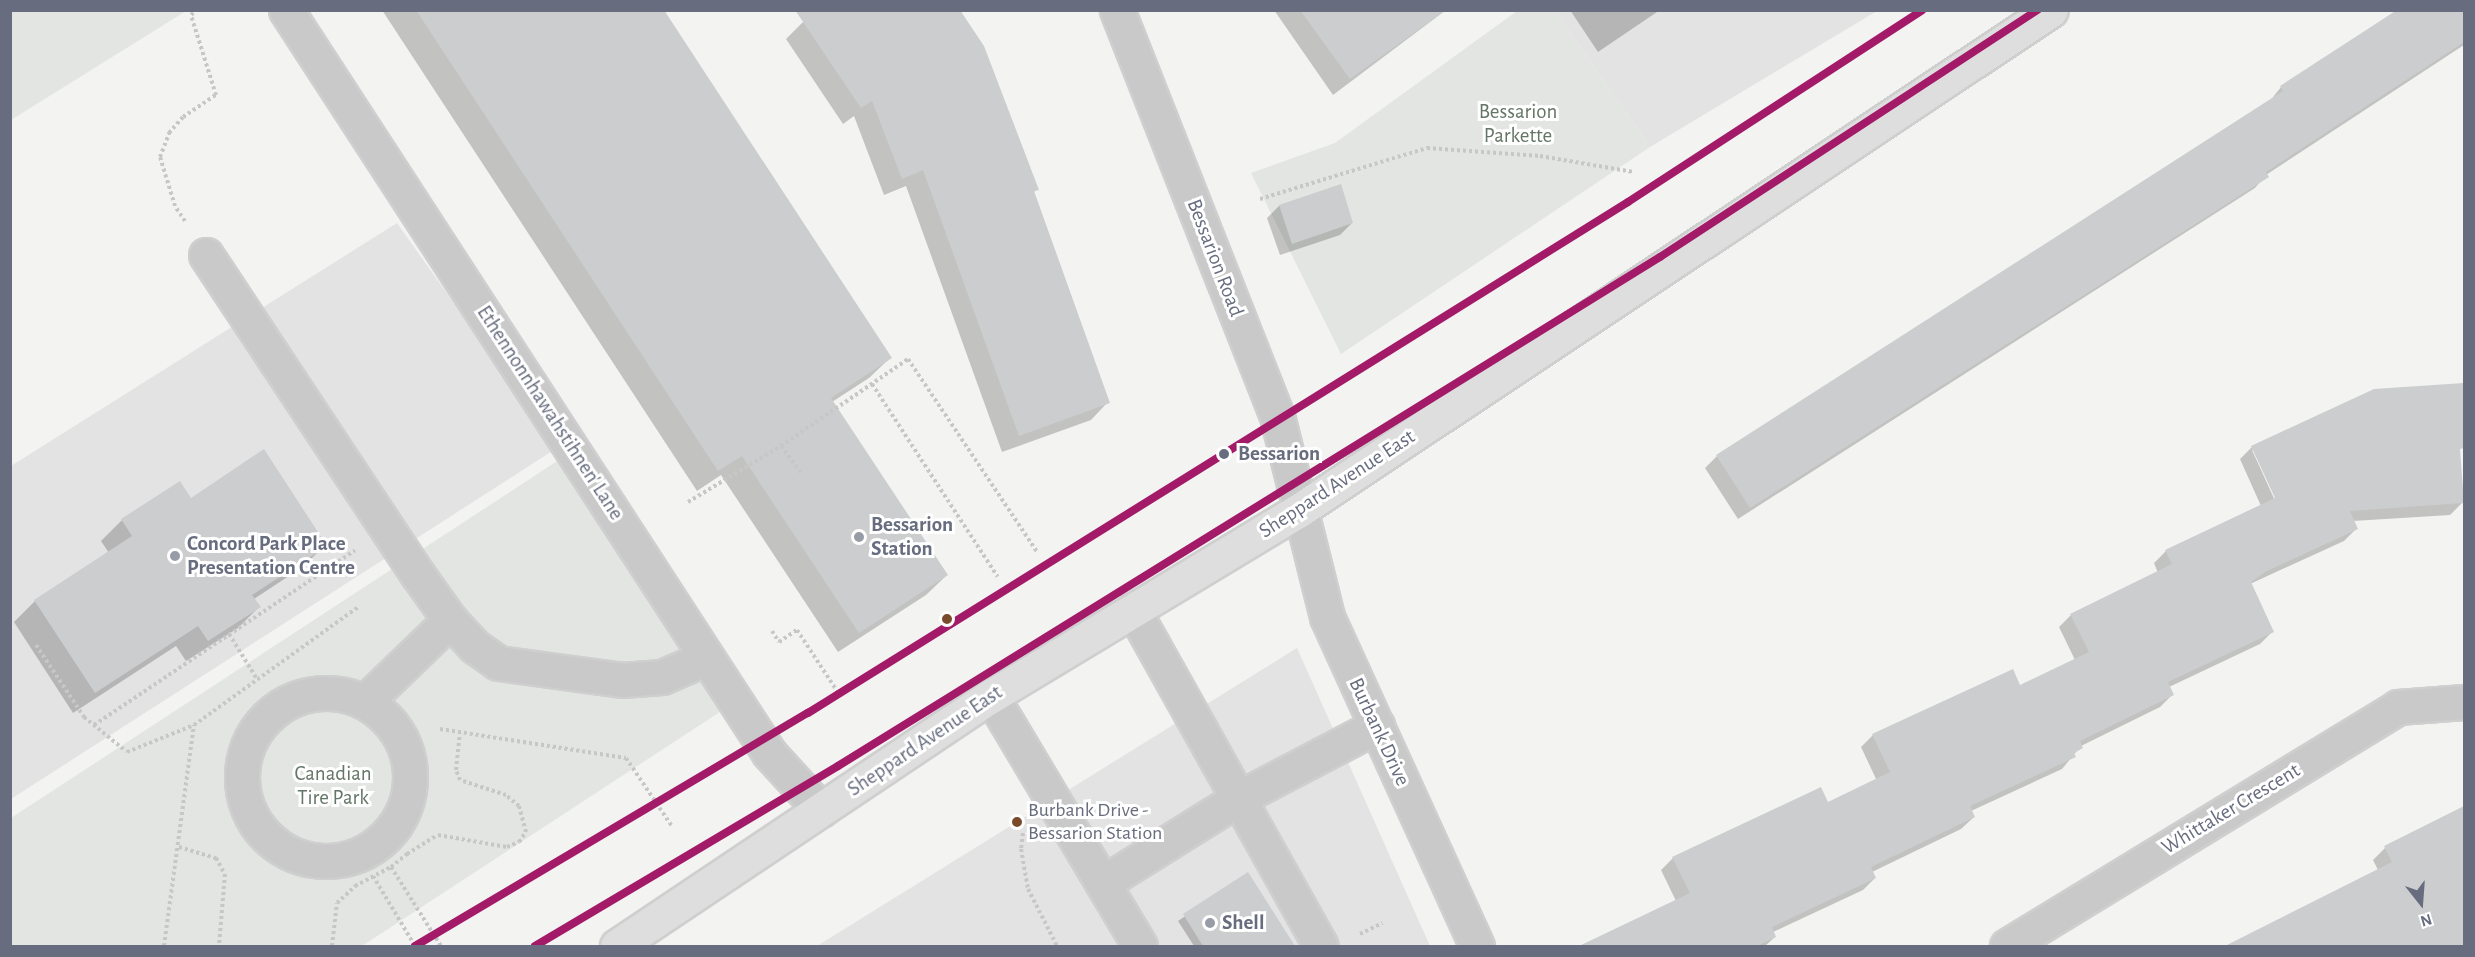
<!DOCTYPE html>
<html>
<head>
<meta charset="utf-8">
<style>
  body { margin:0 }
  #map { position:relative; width:2475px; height:957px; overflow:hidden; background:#f3f3f2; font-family:"Alegreya Sans",sans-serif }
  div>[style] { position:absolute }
  .built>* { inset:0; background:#e3e3e4 }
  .green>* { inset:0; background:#e2e5e1 }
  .shadow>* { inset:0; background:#0003 }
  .building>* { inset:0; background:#cccdce }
  .path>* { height:4px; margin-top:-2px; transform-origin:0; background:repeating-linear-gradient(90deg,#c7c7c8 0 3px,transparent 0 6px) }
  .roads { filter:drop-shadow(2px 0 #cfcfd0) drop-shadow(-2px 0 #cfcfd0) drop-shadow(0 2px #cfcfd0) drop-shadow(0 -2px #cfcfd0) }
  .minor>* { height:33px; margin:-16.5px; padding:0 16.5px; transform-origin:16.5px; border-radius:16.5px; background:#c9c9ca }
  .minor>.ring { margin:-16.5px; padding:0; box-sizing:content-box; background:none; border:33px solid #c9c9ca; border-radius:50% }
  .major>* { height:33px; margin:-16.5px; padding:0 16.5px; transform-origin:16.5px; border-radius:16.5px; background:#dedede }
  .metro-1>* { height:8px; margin:-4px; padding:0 4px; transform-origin:4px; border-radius:4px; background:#a21a68 }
  .dots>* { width:16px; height:16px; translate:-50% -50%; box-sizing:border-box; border:3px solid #fff; border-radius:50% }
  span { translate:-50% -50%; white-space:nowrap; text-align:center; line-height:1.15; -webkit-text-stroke:6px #fff; paint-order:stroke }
  .bus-label { font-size:20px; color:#676d7e }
  .left { translate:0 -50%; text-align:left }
  .park-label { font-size:21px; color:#657666 }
  .street-label { font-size:21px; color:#676d7e }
  .stop-label { font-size:21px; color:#676d7e; font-weight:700 }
  .poi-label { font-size:21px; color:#676d7e; font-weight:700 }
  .frame { position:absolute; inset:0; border:12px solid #676d7e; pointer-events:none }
  .north { position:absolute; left:2391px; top:873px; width:60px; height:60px; -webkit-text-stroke:4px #fff; paint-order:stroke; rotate:163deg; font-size:16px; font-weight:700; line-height:24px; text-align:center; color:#676d7e }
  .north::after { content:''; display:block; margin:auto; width:21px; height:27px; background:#676d7e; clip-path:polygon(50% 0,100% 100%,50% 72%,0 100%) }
</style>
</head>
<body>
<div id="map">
  <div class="built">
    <div style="clip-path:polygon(1555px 11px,1877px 11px,1650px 147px)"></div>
    <div style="clip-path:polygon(397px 223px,557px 448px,11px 799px,11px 466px)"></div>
    <div style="clip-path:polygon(1297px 648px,1430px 946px,817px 946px)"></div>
  </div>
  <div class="green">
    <div style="clip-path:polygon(11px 10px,186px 10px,186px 11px,11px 120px)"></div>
    <div style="clip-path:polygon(1517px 11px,1555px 11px,1650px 147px,1341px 354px,1251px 173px,1335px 143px)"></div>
    <div style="clip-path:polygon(568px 454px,732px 704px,362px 946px,11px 946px,11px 818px)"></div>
  </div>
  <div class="shadow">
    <div style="clip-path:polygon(382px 10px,663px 10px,890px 358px,869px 378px,832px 402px,947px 575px,926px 595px,838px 652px,721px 475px,697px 491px)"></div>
    <div style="clip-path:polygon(1274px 10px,1446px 10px,1333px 95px)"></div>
    <div style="clip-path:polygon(1570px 10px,1660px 10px,1598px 52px)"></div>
    <div style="clip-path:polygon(2399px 10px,2464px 10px,2464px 45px,2266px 175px,2255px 188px,1738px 519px,1705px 468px,1717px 456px,2270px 101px,2281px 87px)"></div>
    <div style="clip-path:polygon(803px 22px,1037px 189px,1033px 193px,1108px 402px,1091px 420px,1002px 452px,906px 186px,884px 195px,854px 116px,843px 124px,786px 39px)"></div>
    <div style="clip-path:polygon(1340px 186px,1352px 223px,1340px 235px,1280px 255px,1267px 218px,1279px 206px)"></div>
    <div style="clip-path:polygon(evenodd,2464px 385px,2464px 437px,2457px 430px,2462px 503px,2450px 515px,2353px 521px,2356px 529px,2344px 541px,2250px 584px,2272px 632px,2260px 644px,2169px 687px,2172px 695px,2160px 707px,2081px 746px,2062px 769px,1971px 811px,1974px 817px,1961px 829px,1872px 872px,1875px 878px,1863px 890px,1773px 932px,1775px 937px,1765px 946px,1586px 946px,1676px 901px,1661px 870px,1673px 858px,1827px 804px,1877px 781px,1861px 747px,1873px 735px,2020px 687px,2075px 660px,2059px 627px,2071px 615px,2158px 573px,2154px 563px,2166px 551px,2261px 506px,2240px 459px,2252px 447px,2375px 390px,2464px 385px,2252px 450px,2255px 450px,2279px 504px,2277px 505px,2252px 450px)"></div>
    <div style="clip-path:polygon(179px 483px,190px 500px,325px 545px,304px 566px,254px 599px,259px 607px,238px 628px,186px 661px,176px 646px,73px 713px,14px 622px,35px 601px,109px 553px,101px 541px,122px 520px)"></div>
    <div style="clip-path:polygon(2457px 812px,2464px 827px,2464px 946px,2226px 946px,2378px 870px,2373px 860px,2385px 848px)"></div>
    <div style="clip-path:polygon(1248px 874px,1293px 946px,1194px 946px,1178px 921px)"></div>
  </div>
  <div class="building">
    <div style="clip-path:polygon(416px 10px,664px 10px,892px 358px,831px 398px,948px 575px,859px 633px,742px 456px,718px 471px)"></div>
    <div style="clip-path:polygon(795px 10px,960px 10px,984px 46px,1039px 190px,1034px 191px,1110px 403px,1019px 436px,923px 170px,902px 179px,872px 101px,861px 108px)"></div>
    <div style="clip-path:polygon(1300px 10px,1446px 10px,1350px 79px)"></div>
    <div style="clip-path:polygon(2397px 10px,2464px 10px,2464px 42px,2266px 172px,2269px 177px,1750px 508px,1716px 455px,2283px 91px,2280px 86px)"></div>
    <div style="clip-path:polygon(1341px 184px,1353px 223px,1292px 244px,1279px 205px)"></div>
    <div style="clip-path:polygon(2464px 383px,2464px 448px,2460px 449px,2464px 503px,2350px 511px,2358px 529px,2265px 572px,2251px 582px,2274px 632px,2168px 682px,2174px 695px,2080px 741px,2083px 748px,2074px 753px,2076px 757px,1970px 806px,1975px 817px,1871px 867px,1876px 878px,1772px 927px,1776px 937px,1757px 946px,1579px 946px,1690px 893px,1672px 857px,1821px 787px,1828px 802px,1890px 772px,1872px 734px,2013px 669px,2020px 685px,2089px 652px,2070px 614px,2172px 564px,2165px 550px,2275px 498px,2251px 446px,2374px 389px)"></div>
    <div style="clip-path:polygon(264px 449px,327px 546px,252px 595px,261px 607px,208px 641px,198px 626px,95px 693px,34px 600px,132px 536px,121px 519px,180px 481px,191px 498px)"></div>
    <div style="clip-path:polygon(2464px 806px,2464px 946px,2225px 946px,2392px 862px,2384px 846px)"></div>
    <div style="clip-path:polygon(1248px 872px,1295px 946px,1203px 946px,1183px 914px)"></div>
  </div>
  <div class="path">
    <div style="left:1260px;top:199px;width:175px;rotate:-17deg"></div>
    <div style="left:1427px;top:148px;width:113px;rotate:4deg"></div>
    <div style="left:1540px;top:156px;width:95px;rotate:9.7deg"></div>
    <div style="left:185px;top:221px;width:18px;rotate:-124deg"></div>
    <div style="left:175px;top:206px;width:51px;rotate:-107deg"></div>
    <div style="left:160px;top:157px;width:26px;rotate:-69deg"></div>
    <div style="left:169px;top:133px;width:21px;rotate:-49deg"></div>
    <div style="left:183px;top:117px;width:40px;rotate:-34deg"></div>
    <div style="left:216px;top:95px;width:84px;rotate:-107.4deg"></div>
    <div style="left:191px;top:15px;width:7px;rotate:-45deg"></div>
    <div style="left:872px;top:384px;width:230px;rotate:56.9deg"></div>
    <div style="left:781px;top:446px;width:34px;rotate:53deg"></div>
    <div style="left:688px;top:502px;width:109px;rotate:-31.1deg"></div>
    <div style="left:781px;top:446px;width:154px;rotate:-34.4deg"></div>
    <div style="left:908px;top:359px;width:232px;rotate:56.2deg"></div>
    <div style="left:772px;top:631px;width:13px;rotate:58deg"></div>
    <div style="left:779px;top:642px;width:22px;rotate:-34deg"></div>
    <div style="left:797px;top:630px;width:73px;rotate:56.7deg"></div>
    <div style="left:229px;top:634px;width:53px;rotate:58.1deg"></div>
    <div style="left:36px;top:645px;width:87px;rotate:56.3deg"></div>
    <div style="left:84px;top:717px;width:55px;rotate:39.1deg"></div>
    <div style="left:127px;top:752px;width:72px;rotate:-21.9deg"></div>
    <div style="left:194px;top:725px;width:202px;rotate:-35.7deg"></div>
    <div style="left:94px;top:725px;width:314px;rotate:-33.8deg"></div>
    <div style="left:440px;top:729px;width:188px;rotate:8.9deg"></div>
    <div style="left:626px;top:758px;width:84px;rotate:56.1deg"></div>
    <div style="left:1023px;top:833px;width:16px;rotate:97deg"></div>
    <div style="left:1021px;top:849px;width:41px;rotate:80.1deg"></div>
    <div style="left:1028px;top:889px;width:64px;rotate:63deg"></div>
    <div style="left:179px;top:847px;width:39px;rotate:17deg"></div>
    <div style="left:216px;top:858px;width:18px;rotate:61deg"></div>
    <div style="left:225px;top:874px;width:72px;rotate:94.8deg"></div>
    <div style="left:391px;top:867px;width:93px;rotate:57.7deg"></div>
    <div style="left:373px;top:876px;width:82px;rotate:59deg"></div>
    <div style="left:1360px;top:934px;width:25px;rotate:-26deg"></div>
    <div style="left:164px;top:946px;width:223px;rotate:-82.3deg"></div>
    <div style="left:332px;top:946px;width:43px;rotate:-83.4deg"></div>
    <div style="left:337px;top:903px;width:25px;rotate:-43deg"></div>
    <div style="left:355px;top:886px;width:41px;rotate:-27.8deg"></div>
    <div style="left:391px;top:867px;width:21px;rotate:-39deg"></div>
    <div style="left:407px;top:854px;width:36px;rotate:-32deg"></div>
    <div style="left:438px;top:835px;width:70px;rotate:9.9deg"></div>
    <div style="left:507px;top:847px;width:13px;rotate:-23deg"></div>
    <div style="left:519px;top:842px;width:12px;rotate:-55deg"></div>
    <div style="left:526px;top:832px;width:27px;rotate:-105deg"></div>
    <div style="left:519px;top:806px;width:17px;rotate:-140deg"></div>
    <div style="left:506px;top:795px;width:48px;rotate:-161.9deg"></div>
    <div style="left:460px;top:780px;width:11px;rotate:-112deg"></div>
    <div style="left:456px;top:770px;width:37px;rotate:-84deg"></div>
  </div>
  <div class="roads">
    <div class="minor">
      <div style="left:286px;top:10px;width:886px;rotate:56.97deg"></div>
      <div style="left:769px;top:753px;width:77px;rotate:47.6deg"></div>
      <div style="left:1117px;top:10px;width:436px;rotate:68.5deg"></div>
      <div style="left:1277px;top:416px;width:207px;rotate:76deg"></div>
      <div style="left:1327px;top:617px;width:362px;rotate:65.5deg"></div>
      <div style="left:206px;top:255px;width:384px;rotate:56.5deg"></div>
      <div style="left:418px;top:575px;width:55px;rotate:54.6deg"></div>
      <div style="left:450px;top:620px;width:35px;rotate:47deg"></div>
      <div style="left:474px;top:646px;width:29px;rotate:35deg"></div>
      <div style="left:498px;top:663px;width:125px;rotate:7.8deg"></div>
      <div style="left:622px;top:680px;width:40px;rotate:-4.3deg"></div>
      <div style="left:662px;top:677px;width:48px;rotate:-23.4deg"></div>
      <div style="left:1133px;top:610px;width:385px;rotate:60.8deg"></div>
      <div class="ring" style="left:242px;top:693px;width:135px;height:135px"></div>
      <div style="left:991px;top:696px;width:291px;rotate:59.2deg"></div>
      <div style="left:366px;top:701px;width:117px;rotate:-44deg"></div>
      <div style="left:1103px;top:883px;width:160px;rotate:-32deg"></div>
      <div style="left:1239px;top:798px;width:156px;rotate:-27.6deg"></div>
      <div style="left:2007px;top:946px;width:458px;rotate:-31.4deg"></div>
      <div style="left:2398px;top:707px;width:66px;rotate:-4.3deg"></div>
    </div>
    <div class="major">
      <div style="left:617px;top:946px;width:450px;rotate:-33.8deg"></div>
      <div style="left:991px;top:696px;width:358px;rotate:-31.1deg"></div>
      <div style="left:1298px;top:511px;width:904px;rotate:-33.64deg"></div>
    </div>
  </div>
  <div class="metro-1">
    <div style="left:415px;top:946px;width:457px;rotate:-30.7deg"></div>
    <div style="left:808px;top:713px;width:966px;rotate:-31.93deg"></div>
    <div style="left:1628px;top:202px;width:351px;rotate:-33.1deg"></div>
    <div style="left:535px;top:946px;width:352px;rotate:-30.7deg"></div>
    <div style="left:838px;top:766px;width:967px;rotate:-31.77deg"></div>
    <div style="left:1660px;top:257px;width:452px;rotate:-33.2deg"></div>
  </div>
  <div class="dots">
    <div style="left:1224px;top:454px;background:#676d7e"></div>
    <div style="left:859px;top:537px;background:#989ca7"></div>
    <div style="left:175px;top:556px;background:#989ca7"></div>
    <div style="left:947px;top:619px;background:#7a4b2a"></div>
    <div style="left:1017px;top:822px;background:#7a4b2a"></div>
    <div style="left:1210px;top:923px;background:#989ca7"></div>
  </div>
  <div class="bus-label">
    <span class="left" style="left:1028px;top:822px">Burbank Drive -<br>Bessarion Station</span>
  </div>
  <div class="park-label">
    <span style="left:1518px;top:124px">Bessarion<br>Parkette</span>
    <span style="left:333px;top:786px">Canadian<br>Tire Park</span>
  </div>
  <div class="street-label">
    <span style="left:1215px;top:258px;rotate:69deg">Bessarion Road</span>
    <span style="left:550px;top:413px;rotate:57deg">Ethennonnhawahstihnen' Lane</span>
    <span style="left:1337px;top:484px;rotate:-33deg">Sheppard Avenue East</span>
    <span style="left:1379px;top:732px;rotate:65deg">Burbank Drive</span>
    <span style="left:925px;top:741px;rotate:-34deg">Sheppard Avenue East</span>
    <span style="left:2231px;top:809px;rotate:-31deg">Whittaker Crescent</span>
  </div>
  <div class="stop-label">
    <span class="left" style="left:1238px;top:454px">Bessarion</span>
  </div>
  <div class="poi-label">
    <span class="left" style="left:871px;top:537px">Bessarion<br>Station</span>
    <span class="left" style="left:187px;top:556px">Concord Park Place<br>Presentation Centre</span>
    <span class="left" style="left:1222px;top:923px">Shell</span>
  </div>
  <div class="frame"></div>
  <div class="north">N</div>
</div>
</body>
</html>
